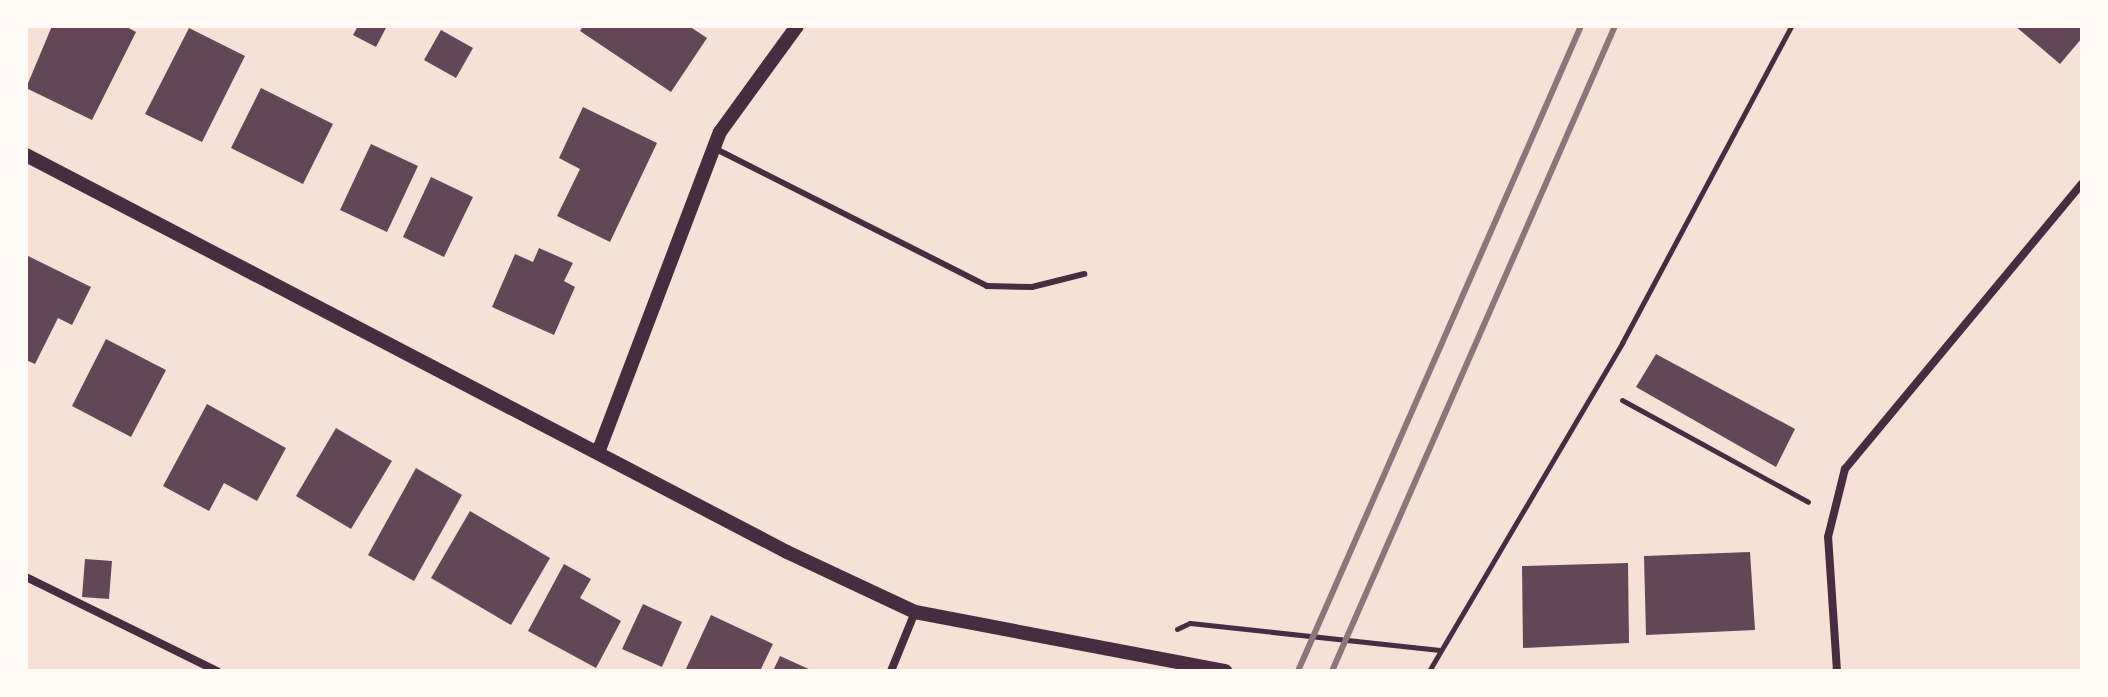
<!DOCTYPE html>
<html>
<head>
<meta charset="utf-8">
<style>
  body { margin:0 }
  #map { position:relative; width:2108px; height:697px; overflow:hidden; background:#f7e1d7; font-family:Commissioner,sans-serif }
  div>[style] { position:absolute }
  .building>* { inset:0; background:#644757 }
  .path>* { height:5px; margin:-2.5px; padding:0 2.5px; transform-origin:2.5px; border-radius:2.5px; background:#4a2c40 }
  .service>* { height:6px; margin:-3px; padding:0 3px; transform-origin:3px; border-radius:3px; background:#4a2c40 }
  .minor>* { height:8px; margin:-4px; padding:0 4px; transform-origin:4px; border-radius:4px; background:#4a2c40 }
  .tertiary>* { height:14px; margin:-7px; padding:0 7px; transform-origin:7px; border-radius:7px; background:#4a2c40 }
  .rail>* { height:6px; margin:-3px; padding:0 3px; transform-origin:3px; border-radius:3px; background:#8f747c }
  span { translate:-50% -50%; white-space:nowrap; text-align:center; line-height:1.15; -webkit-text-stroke:6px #fffaf5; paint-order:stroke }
  .frame { position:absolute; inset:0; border:28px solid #fffaf5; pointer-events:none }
</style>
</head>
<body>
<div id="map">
  <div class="building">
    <div style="clip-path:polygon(52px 26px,125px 26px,136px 32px,92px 120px,26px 88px)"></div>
    <div style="clip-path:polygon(358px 26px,387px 26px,376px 47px,353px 35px)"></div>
    <div style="clip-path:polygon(583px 26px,689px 26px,707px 38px,671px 92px,580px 31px)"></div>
    <div style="clip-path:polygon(2015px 26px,2082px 26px,2082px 38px,2060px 64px)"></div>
    <div style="clip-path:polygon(189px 28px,245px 56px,202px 142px,145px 114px)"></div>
    <div style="clip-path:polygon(441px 30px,473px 48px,456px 78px,424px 60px)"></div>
    <div style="clip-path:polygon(261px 88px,333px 124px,303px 184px,231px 148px)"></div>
    <div style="clip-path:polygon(583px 107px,657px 143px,610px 242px,557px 216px,580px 169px,559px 158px)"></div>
    <div style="clip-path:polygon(371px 144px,418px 166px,387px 232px,340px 210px)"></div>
    <div style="clip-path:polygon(431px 177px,473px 197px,444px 257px,403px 237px)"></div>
    <div style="clip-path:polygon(539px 248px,573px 263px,564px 281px,575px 287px,554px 335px,492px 307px,515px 254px,533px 262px)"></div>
    <div style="clip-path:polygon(26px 255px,91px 287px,72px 325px,58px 318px,35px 364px,26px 360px)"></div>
    <div style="clip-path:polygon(106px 339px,166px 370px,131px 437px,72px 406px)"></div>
    <div style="clip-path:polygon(1656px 354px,1795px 429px,1776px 467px,1636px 387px)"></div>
    <div style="clip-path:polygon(207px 404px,286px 448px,257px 501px,224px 483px,209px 511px,163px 486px)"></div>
    <div style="clip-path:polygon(336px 428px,392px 461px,351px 529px,296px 496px)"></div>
    <div style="clip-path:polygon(416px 468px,462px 495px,414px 581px,368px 555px)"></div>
    <div style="clip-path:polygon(470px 511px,550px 558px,511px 625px,431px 578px)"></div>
    <div style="clip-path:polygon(1750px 552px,1755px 630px,1646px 635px,1644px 556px)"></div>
    <div style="clip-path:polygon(85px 559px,112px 561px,109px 599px,82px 597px)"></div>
    <div style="clip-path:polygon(1628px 563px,1629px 643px,1523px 648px,1522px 566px)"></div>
    <div style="clip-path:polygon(564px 564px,591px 579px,580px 598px,621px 621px,596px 668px,528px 631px)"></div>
    <div style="clip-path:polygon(643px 604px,682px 622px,662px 667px,622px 649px)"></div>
    <div style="clip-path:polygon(711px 615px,773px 644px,760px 671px,685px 671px)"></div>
    <div style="clip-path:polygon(780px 656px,813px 671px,773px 671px)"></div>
  </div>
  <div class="path">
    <div style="left:1622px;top:400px;width:212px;rotate:28.7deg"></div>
    <div style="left:1177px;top:629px;width:14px;rotate:-25deg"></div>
    <div style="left:1190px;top:623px;width:251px;rotate:6.2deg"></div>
    <div style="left:1429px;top:671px;width:381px;rotate:-59.5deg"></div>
    <div style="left:1622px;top:343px;width:359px;rotate:-61.9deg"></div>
  </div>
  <div class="service">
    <div style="left:716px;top:149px;width:304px;rotate:26.8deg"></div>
    <div style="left:987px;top:286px;width:45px;rotate:1.3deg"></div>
    <div style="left:1032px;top:287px;width:54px;rotate:-14deg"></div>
  </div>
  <div class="minor">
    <div style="left:26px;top:577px;width:213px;rotate:26.2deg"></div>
    <div style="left:891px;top:671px;width:64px;rotate:-67.9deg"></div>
    <div style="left:1837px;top:671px;width:134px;rotate:-93.8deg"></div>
    <div style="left:1828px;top:537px;width:70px;rotate:-76deg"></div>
    <div style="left:1845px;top:469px;width:371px;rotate:-50.3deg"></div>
  </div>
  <div class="tertiary">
    <div style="left:26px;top:155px;width:858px;rotate:27.55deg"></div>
    <div style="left:787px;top:552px;width:141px;rotate:25.1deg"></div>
    <div style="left:915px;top:612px;width:316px;rotate:10.8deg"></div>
    <div style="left:599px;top:450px;width:340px;rotate:-69.2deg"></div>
    <div style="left:720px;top:132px;width:131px;rotate:-54deg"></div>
  </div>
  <div class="rail">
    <div style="left:1298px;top:671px;width:704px;rotate:-66.31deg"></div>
    <div style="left:1332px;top:671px;width:704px;rotate:-66.31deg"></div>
  </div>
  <div class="frame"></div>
</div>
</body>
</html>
